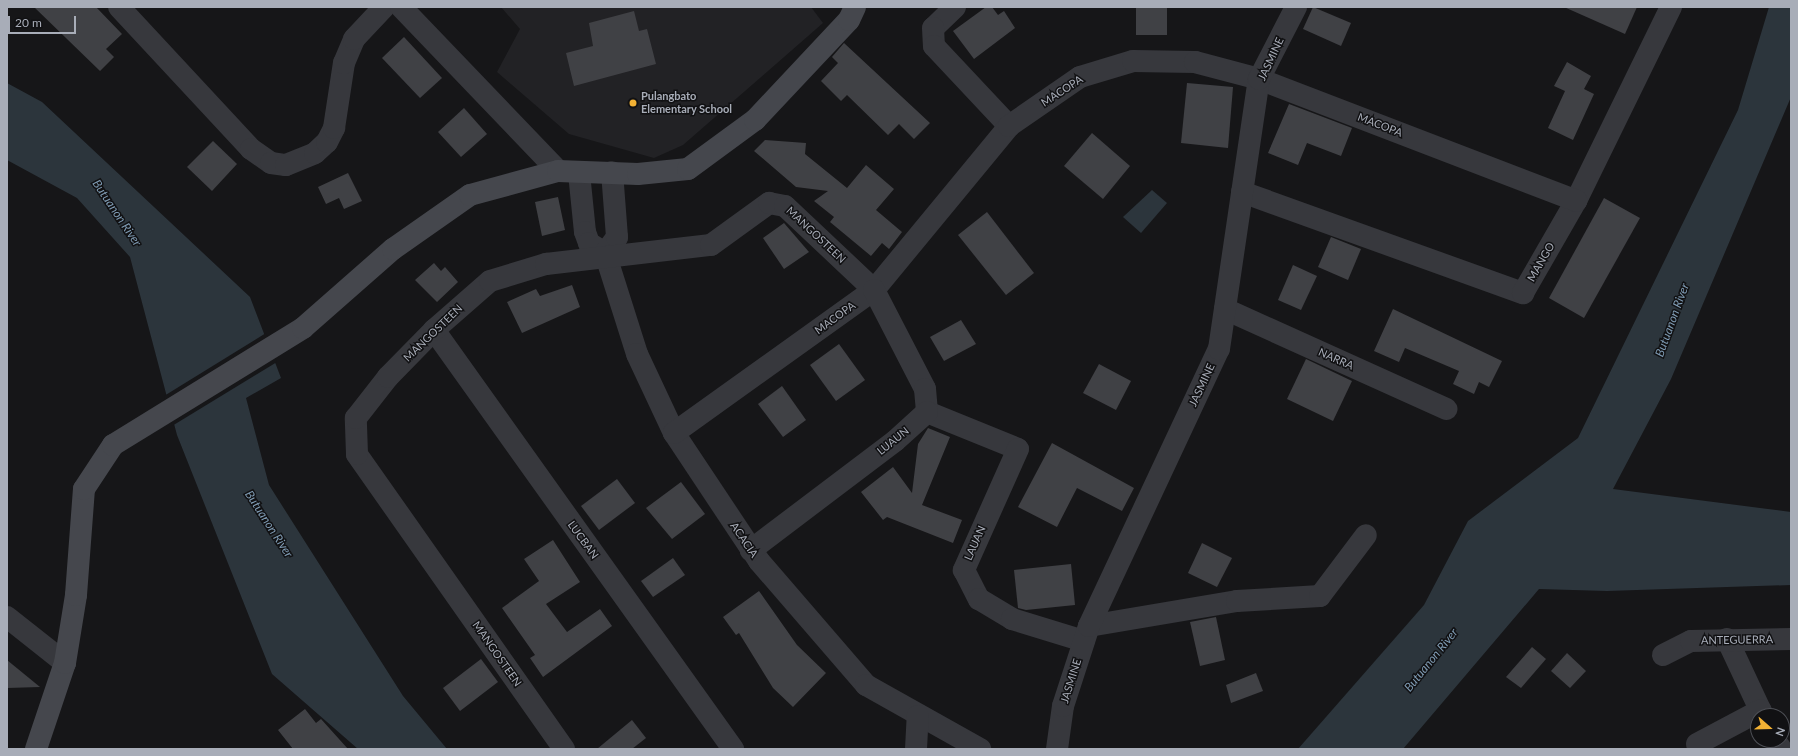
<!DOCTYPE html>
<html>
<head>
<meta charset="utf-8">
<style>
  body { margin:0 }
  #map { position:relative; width:1798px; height:756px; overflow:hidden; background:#161618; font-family:Lato,sans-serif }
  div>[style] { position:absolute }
  .built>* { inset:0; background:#222225 }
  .water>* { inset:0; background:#2c353c }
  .pier>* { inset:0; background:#161618 }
  .building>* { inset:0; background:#404145 }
  .street>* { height:22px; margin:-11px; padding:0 11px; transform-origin:11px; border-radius:11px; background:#37383d }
  .secondary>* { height:22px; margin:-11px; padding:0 11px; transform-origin:11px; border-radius:11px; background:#45474d }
  .dots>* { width:11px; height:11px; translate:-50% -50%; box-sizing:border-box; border:2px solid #111113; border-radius:50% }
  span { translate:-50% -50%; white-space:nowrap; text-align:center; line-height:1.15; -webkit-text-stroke:3px #111113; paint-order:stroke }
  .street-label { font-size:11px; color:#a8adb8 }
  .poi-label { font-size:11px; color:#a8adb8; font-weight:700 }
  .left { translate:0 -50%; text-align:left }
  .water-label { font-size:12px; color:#7f9bb3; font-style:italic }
  .frame { position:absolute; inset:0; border:8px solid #a8adb8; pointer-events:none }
  .north { position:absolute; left:1750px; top:708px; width:40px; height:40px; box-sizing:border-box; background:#111113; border:1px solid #4d4f55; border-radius:50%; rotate:110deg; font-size:11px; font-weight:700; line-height:16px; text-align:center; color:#a8adb8 }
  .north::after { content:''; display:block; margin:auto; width:14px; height:18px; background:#f2b134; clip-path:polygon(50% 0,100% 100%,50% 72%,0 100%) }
  .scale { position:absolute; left:8px; top:16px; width:68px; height:18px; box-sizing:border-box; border:2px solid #a8adb8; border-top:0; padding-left:5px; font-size:12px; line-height:14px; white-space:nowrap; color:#a8adb8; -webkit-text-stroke:3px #111113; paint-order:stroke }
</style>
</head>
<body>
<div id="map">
  <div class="built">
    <div style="clip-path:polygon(501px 7px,811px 7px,823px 23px,683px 145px,654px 158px,569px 134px,497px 72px,520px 29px)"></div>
  </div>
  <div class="water">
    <div style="clip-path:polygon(1769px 7px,1791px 7px,1791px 97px,1671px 379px,1613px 489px,1791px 512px,1791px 585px,1607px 591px,1539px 589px,1403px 749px,1298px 749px,1424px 605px,1468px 521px,1578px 438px,1738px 110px)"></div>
    <div style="clip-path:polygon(7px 83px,42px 102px,250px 297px,281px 378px,246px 398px,269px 485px,403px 696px,447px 749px,358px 749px,272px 674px,177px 435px,130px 257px,77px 198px,7px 160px)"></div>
    <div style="clip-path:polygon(1152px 190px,1167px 203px,1141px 233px,1123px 217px)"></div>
  </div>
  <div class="pier">
    <div style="clip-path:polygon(266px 333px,277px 362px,172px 426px,164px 396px)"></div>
  </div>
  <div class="building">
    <div style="clip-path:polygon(34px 7px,96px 7px,122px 34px,106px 49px,114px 57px,100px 71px)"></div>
    <div style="clip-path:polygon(986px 7px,992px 7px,998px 15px,1004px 11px,1015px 28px,974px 59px,953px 31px)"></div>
    <div style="clip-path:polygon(1136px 7px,1167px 7px,1167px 35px,1136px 35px)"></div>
    <div style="clip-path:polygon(1313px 7px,1351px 23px,1341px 46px,1303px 29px)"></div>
    <div style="clip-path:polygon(1564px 7px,1637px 7px,1625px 34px)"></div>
    <div style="clip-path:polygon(634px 11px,639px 31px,647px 29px,656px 64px,574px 86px,566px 53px,593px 46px,589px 23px)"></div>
    <div style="clip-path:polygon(404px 37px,442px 78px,420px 98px,382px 58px)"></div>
    <div style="clip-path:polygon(844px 43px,930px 123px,914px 139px,899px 124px,888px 135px,847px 95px,841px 101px,821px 81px,838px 63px,832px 57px)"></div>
    <div style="clip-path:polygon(1567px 62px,1591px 76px,1584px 89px,1594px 94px,1573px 140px,1548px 128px,1565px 91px,1554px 86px)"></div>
    <div style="clip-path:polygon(1187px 83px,1233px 87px,1228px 148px,1181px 143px)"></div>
    <div style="clip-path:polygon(1289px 104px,1352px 128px,1341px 156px,1307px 143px,1298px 165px,1268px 153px)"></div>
    <div style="clip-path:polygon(464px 108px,487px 134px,461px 157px,438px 132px)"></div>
    <div style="clip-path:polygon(1092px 133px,1130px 166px,1103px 199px,1064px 166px)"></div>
    <div style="clip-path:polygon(765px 140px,806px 143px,805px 154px,847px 188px,866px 165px,894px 189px,876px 210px,902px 232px,889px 249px,882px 243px,871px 256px,830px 222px,834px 217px,814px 201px,828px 191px,796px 187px,754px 151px)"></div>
    <div style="clip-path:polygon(213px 141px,237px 164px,212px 191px,187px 167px)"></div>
    <div style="clip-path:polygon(348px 173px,362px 201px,344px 209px,339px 198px,326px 204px,318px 187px)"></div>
    <div style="clip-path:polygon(558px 197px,565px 230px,542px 236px,535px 202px)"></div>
    <div style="clip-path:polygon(1604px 198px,1640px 218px,1584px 318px,1549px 298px)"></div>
    <div style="clip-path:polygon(987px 212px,1034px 273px,1006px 295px,958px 235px)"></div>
    <div style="clip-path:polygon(784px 223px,809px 252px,784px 269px,763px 238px)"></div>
    <div style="clip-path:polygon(1331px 237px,1361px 249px,1348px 280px,1318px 267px)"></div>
    <div style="clip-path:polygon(434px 263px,441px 271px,445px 267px,458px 282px,437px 302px,415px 280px)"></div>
    <div style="clip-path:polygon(1293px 265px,1317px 276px,1301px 310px,1278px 300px)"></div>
    <div style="clip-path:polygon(572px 285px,580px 307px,522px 333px,507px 302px,536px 289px,540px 296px)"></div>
    <div style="clip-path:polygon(1393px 309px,1502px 361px,1489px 387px,1479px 382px,1474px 394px,1453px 384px,1459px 371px,1405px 348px,1399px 362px,1374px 351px)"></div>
    <div style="clip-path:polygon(961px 320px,976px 344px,944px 361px,930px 337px)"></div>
    <div style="clip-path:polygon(839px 344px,865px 380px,836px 401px,810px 365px)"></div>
    <div style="clip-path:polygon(1306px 359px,1352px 381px,1333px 421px,1287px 399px)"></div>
    <div style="clip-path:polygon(1099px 364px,1131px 381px,1116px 410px,1083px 393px)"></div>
    <div style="clip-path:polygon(782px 386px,806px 420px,783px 437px,758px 404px)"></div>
    <div style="clip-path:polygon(928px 428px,950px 437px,922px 505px,962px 520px,953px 543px,887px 517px,883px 520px,861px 492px,893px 467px,912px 493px,918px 444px)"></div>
    <div style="clip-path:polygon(1052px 443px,1134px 488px,1122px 511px,1077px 488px,1057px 527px,1018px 507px)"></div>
    <div style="clip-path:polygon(617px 479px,635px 503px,599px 530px,581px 506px)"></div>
    <div style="clip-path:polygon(681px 482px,705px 514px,672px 539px,646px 508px)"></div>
    <div style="clip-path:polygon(553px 540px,580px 582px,546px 604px,567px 632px,600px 609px,612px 626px,543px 677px,530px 658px,535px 655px,502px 608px,539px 581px,524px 559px)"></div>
    <div style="clip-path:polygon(1202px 543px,1232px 558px,1217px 587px,1188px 573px)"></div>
    <div style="clip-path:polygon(673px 558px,685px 575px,653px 597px,641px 581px)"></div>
    <div style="clip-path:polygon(1071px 564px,1075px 605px,1026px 610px,1018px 608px,1014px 570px)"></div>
    <div style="clip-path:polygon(759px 591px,797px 645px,826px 673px,793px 707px,773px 688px,739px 633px,736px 635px,723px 617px)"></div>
    <div style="clip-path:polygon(1216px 617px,1225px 660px,1200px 666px,1190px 622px)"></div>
    <div style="clip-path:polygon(1532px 647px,1546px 659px,1521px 688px,1506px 677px)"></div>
    <div style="clip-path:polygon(1567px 653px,1586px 671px,1570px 688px,1551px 671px)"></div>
    <div style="clip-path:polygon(481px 659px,498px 682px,460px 711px,443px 688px)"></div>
    <div style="clip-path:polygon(7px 660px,40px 687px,7px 688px)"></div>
    <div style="clip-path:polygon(1256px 673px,1263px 691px,1231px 703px,1226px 685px)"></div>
    <div style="clip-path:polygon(305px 709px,316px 723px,321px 719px,348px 749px,293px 749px,278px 730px)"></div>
    <div style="clip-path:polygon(632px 720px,646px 738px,632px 749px,597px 749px)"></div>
  </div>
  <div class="street">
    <div style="left:119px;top:7px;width:194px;rotate:47.1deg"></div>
    <div style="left:251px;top:149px;width:24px;rotate:35deg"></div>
    <div style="left:271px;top:163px;width:15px;rotate:8deg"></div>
    <div style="left:286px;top:165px;width:31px;rotate:-22deg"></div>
    <div style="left:315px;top:153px;width:16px;rotate:-43deg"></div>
    <div style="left:327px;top:142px;width:16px;rotate:-63deg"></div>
    <div style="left:334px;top:128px;width:66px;rotate:-81.3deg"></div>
    <div style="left:344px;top:63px;width:26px;rotate:-67deg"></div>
    <div style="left:354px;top:39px;width:44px;rotate:-46.8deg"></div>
    <div style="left:401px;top:7px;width:227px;rotate:46.2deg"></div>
    <div style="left:955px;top:7px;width:30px;rotate:136deg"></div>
    <div style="left:933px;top:28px;width:18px;rotate:87deg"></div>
    <div style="left:934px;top:46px;width:110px;rotate:46.8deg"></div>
    <div style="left:579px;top:173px;width:59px;rotate:84.2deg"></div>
    <div style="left:585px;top:232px;width:12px;rotate:70deg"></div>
    <div style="left:589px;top:243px;width:19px;rotate:32deg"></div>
    <div style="left:1242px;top:192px;width:299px;rotate:19.8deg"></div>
    <div style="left:1523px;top:293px;width:106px;rotate:-60.1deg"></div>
    <div style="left:1576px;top:201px;width:216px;rotate:-63.9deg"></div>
    <div style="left:605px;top:253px;width:106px;rotate:72.4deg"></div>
    <div style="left:637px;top:354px;width:87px;rotate:64.9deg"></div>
    <div style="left:674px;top:433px;width:154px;rotate:56.4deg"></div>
    <div style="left:759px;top:561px;width:164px;rotate:49.2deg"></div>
    <div style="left:866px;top:685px;width:131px;rotate:29.3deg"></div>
    <div style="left:605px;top:253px;width:20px;rotate:-53deg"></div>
    <div style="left:617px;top:237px;width:65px;rotate:-94.4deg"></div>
    <div style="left:1225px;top:309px;width:243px;rotate:24.3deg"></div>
    <div style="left:434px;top:330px;width:515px;rotate:54.49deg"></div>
    <div style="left:927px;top:412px;width:98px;rotate:22.1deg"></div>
    <div style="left:1018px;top:449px;width:133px;rotate:114.1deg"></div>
    <div style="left:964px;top:570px;width:33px;rotate:63deg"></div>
    <div style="left:979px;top:599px;width:39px;rotate:31deg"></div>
    <div style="left:1012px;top:619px;width:75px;rotate:17deg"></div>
    <div style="left:674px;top:433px;width:246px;rotate:-35.6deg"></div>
    <div style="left:874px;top:290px;width:212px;rotate:-50.5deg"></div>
    <div style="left:1009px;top:126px;width:86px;rotate:-34.6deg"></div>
    <div style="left:1080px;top:77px;width:55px;rotate:-16.8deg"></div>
    <div style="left:1133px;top:61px;width:62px;rotate:0.9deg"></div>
    <div style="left:1195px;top:62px;width:66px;rotate:14.9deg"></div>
    <div style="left:1259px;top:79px;width:340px;rotate:21deg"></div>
    <div style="left:7px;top:617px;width:74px;rotate:38.4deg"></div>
    <div style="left:1089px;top:626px;width:150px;rotate:-9.6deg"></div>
    <div style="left:1237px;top:601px;width:83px;rotate:-3.4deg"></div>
    <div style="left:1320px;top:596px;width:76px;rotate:-53deg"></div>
    <div style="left:1727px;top:639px;width:85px;rotate:64.9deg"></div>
    <div style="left:1663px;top:655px;width:31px;rotate:-27deg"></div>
    <div style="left:1691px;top:641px;width:100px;rotate:-1.1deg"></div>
    <div style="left:1775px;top:740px;width:11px;rotate:56deg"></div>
    <div style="left:1697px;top:744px;width:72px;rotate:-28deg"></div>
    <div style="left:564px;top:749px;width:360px;rotate:-125.1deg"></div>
    <div style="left:357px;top:454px;width:36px;rotate:-92deg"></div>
    <div style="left:356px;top:418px;width:52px;rotate:-52deg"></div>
    <div style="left:388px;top:377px;width:66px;rotate:-45.6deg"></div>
    <div style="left:434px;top:330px;width:74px;rotate:-41.2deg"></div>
    <div style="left:490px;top:281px;width:59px;rotate:-16.9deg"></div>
    <div style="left:546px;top:264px;width:166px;rotate:-6.6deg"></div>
    <div style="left:711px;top:245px;width:72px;rotate:-35.9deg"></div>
    <div style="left:769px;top:203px;width:16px;rotate:11deg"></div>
    <div style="left:785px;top:206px;width:122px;rotate:43.3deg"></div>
    <div style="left:874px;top:290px;width:111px;rotate:62.7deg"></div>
    <div style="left:925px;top:389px;width:23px;rotate:85deg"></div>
    <div style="left:927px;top:412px;width:43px;rotate:137.8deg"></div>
    <div style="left:895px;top:441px;width:181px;rotate:142.9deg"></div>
    <div style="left:916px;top:749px;width:33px;rotate:-87deg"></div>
    <div style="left:1057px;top:749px;width:43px;rotate:-82.1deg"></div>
    <div style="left:1063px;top:706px;width:84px;rotate:-72deg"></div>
    <div style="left:1089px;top:626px;width:306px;rotate:-64.9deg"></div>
    <div style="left:1219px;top:349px;width:273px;rotate:-81.6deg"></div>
    <div style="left:1259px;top:79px;width:81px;rotate:-62.8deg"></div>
  </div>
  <div class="secondary">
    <div style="left:36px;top:749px;width:91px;rotate:-71.4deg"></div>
    <div style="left:65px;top:663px;width:69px;rotate:-80.8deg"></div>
    <div style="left:76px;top:595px;width:106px;rotate:-85.7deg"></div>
    <div style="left:84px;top:489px;width:53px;rotate:-56.6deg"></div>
    <div style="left:113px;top:445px;width:223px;rotate:-31.6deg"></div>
    <div style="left:303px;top:328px;width:120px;rotate:-41.3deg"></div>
    <div style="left:393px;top:249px;width:94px;rotate:-35deg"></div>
    <div style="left:470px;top:195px;width:91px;rotate:-15.3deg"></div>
    <div style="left:558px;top:171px;width:80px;rotate:2.1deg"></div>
    <div style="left:638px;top:174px;width:50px;rotate:-5.7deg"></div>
    <div style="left:688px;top:169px;width:83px;rotate:-36.2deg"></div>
    <div style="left:755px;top:120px;width:137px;rotate:-46.8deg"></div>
    <div style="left:849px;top:20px;width:14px;rotate:-65deg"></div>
  </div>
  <div class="dots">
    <div style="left:633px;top:103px;background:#f2b134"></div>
  </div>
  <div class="street-label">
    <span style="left:1271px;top:59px;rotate:-65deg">JASMINE</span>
    <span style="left:1062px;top:91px;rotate:-33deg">MACOPA</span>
    <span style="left:1380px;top:125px;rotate:21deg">MACOPA</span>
    <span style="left:816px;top:235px;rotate:43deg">MANGOSTEEN</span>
    <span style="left:1541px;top:262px;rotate:-60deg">MANGO</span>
    <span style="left:835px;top:318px;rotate:-36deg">MACOPA</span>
    <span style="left:433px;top:333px;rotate:-44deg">MANGOSTEEN</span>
    <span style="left:1336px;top:359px;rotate:24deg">NARRA</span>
    <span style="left:1202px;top:385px;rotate:-65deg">JASMINE</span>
    <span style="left:893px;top:441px;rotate:-39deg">LUAUN</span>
    <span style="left:583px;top:540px;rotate:54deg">LUCBAN</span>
    <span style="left:744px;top:540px;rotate:56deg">ACACIA</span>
    <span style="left:975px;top:543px;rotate:-66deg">LAUAN</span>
    <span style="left:1737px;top:640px;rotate:-1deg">ANTEGUERRA</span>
    <span style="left:497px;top:654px;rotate:55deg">MANGOSTEEN</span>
    <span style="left:1071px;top:681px;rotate:-73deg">JASMINE</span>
  </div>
  <div class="poi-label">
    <span class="left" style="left:641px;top:103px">Pulangbato<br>Elementary School</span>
  </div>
  <div class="water-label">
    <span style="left:117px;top:213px;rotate:56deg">Butuanon River</span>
    <span style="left:1672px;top:320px;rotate:-70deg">Butuanon River</span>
    <span style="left:269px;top:524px;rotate:57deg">Butuanon River</span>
    <span style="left:1431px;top:660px;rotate:-51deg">Butuanon River</span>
  </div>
  <div class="frame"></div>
  <div class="north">N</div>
  <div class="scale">20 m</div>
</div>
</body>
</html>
